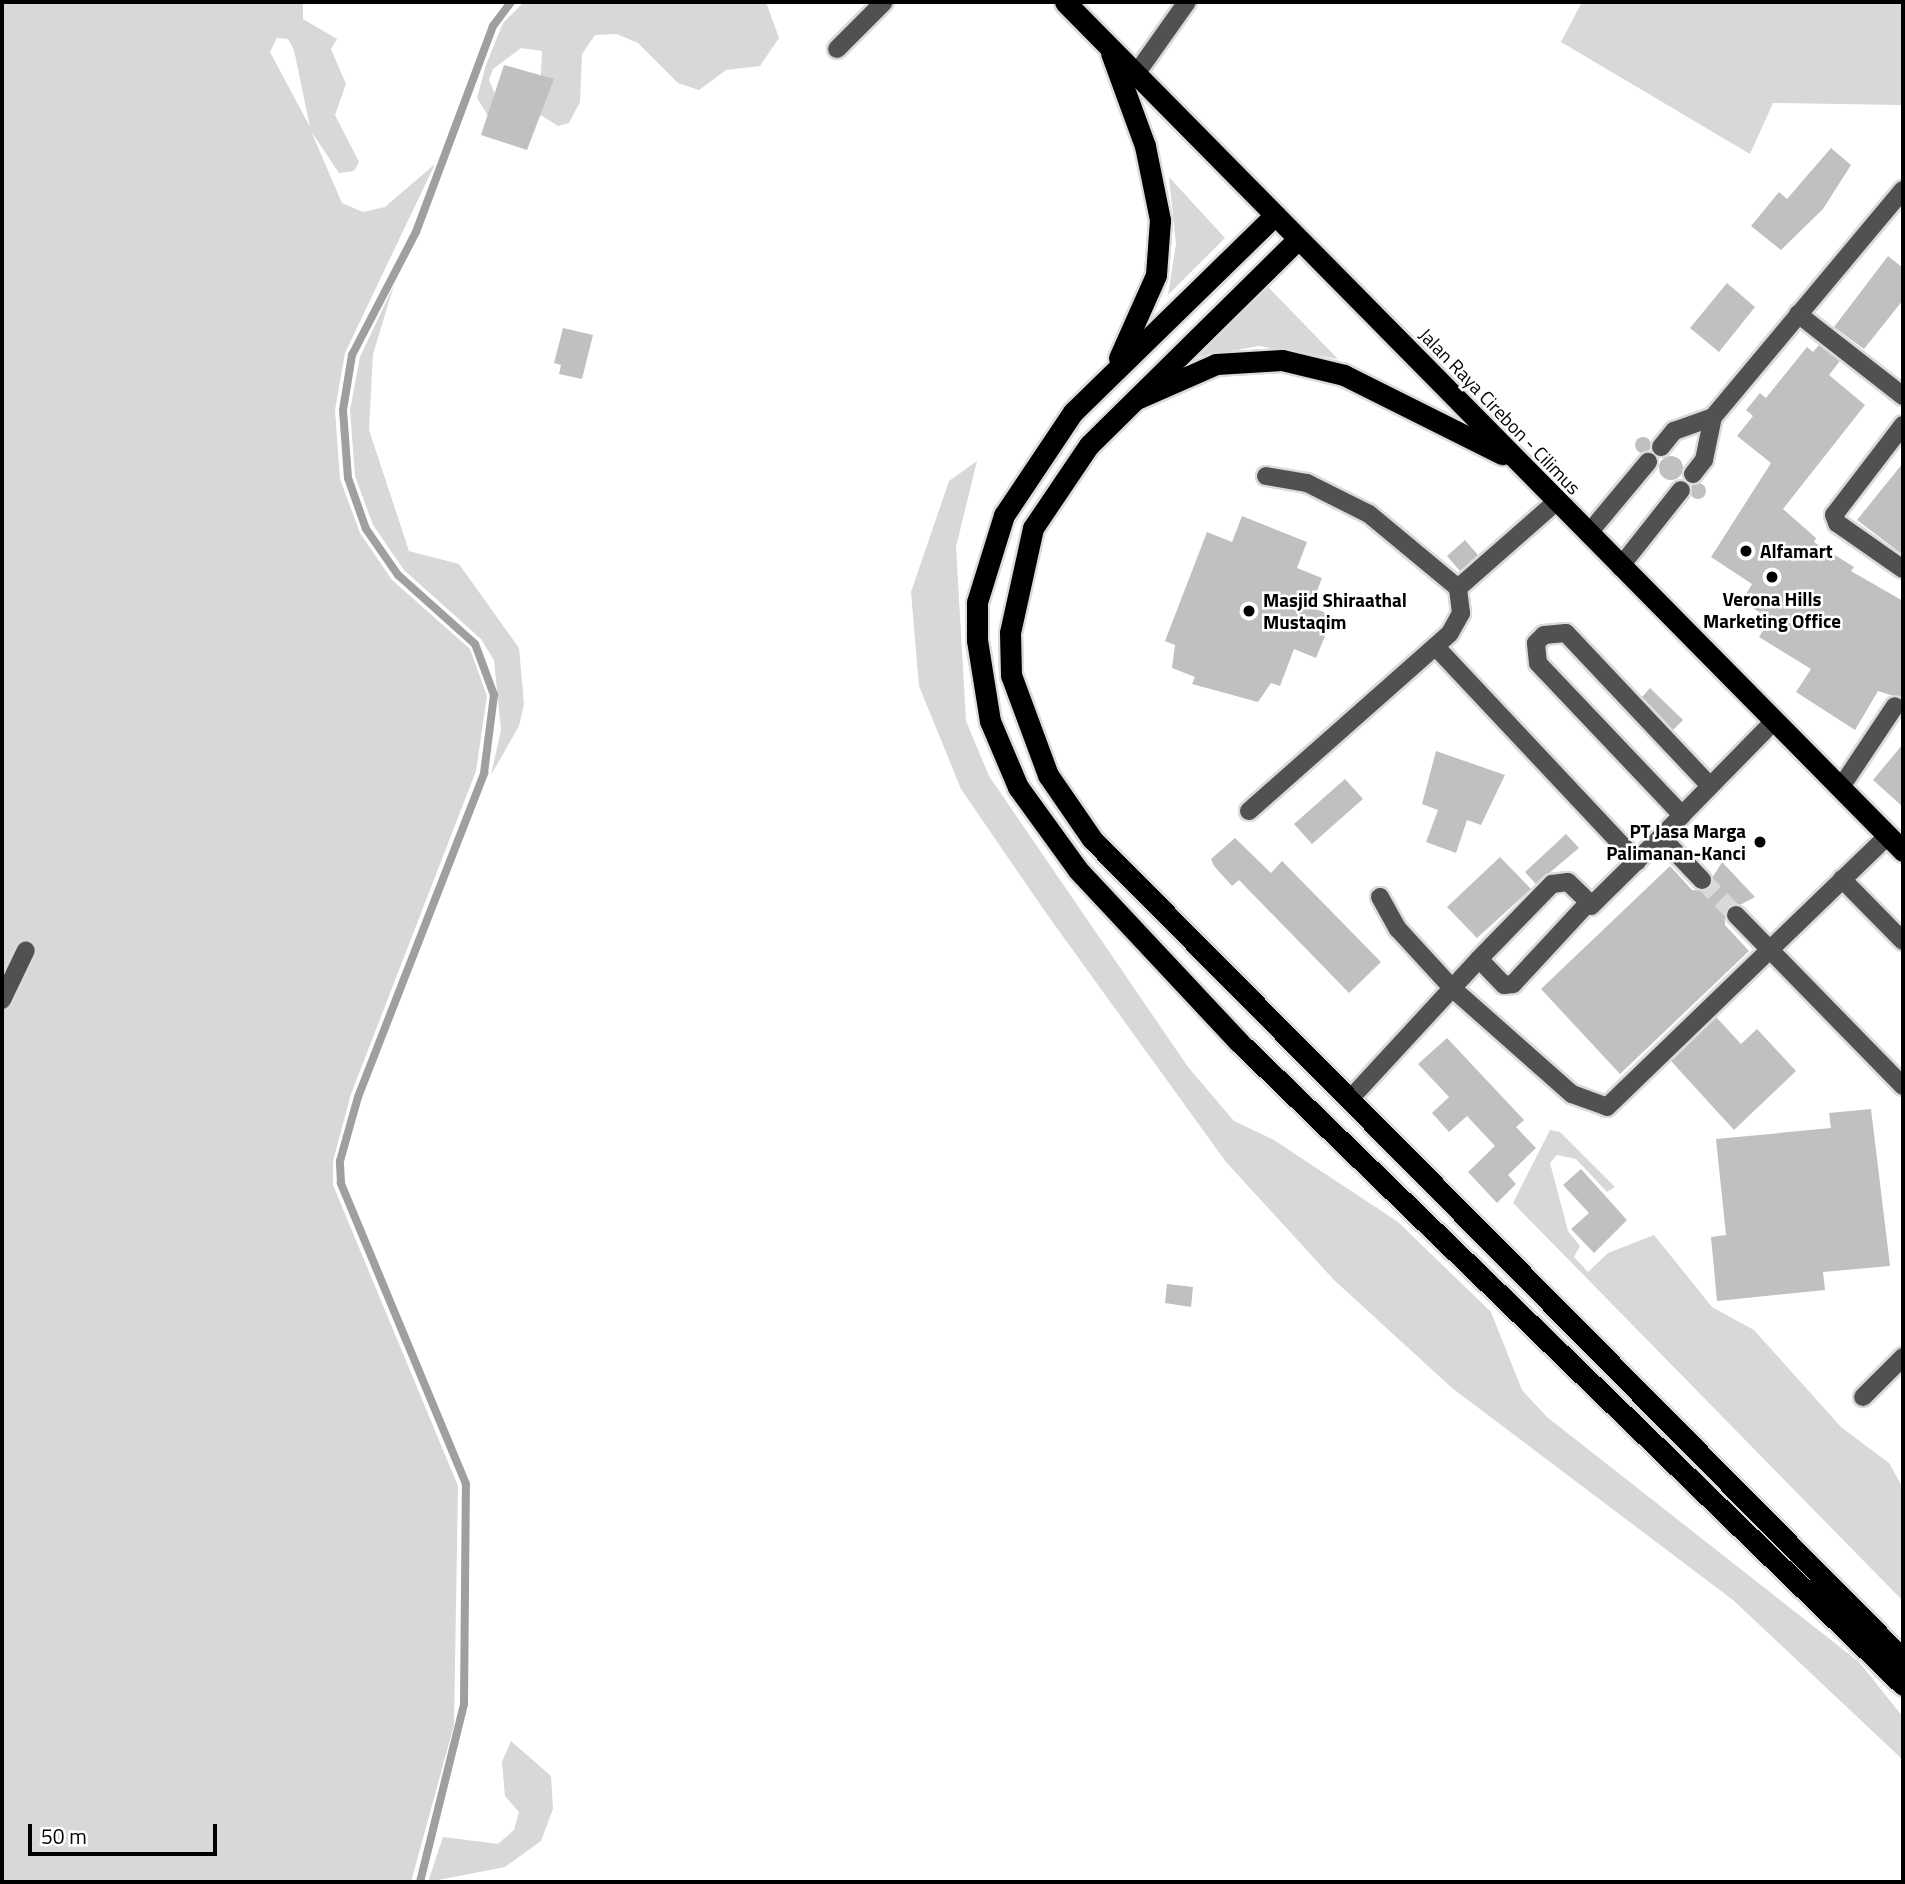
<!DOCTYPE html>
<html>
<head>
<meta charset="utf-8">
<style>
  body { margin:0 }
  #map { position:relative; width:1905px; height:1884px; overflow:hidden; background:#fff; font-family:"Titillium Web",sans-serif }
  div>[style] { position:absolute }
  .green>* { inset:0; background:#d8d8d8 }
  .stream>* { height:8px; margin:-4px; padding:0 4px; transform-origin:4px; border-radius:4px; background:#9f9f9f }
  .building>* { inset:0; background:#c0c0c0 }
  .round { border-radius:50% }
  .minor-tunnel>* { height:18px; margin-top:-9px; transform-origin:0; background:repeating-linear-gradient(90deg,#d9d9d9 0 18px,transparent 0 27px) }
  .roads { filter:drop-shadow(2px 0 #dbdbdb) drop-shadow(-2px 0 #dbdbdb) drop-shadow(0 2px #dbdbdb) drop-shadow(0 -2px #dbdbdb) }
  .minor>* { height:18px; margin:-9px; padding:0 9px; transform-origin:9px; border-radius:9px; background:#515151 }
  .highway>* { height:21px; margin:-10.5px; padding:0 10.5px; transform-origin:10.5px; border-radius:10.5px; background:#000 }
  .dots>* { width:19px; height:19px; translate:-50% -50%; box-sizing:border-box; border:4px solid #fff; border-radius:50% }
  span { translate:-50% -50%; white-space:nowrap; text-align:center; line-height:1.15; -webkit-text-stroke:5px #fff; paint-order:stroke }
  .street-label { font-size:19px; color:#000 }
  .poi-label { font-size:19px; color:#000; font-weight:700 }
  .left { translate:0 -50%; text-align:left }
  .right { translate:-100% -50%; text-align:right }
  .frame { position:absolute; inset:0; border:4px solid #000; pointer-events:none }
  .scale { position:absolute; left:28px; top:1824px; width:189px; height:32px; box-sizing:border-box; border:4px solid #000; border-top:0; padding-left:9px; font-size:21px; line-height:24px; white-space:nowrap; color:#000; -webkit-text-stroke:5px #fff; paint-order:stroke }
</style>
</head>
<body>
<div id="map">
  <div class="green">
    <div style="clip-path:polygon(evenodd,2px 2px,303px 2px,303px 19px,337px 39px,331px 49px,346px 84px,335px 115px,359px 162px,354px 171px,339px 173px,311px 131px,342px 203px,363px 212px,385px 207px,435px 164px,345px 353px,335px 410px,340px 479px,360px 533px,392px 580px,470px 649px,487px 696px,476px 771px,351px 1094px,333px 1161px,333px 1185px,458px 1486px,454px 1725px,411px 1882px,2px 1882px,2px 2px,277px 38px,288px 39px,294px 50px,310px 127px,270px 52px,277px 38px)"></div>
    <div style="clip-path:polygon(524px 2px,766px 2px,779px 38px,760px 66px,726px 70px,699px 90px,678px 83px,638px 43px,617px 34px,595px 35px,582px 54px,580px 102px,569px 123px,558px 126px,539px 114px,542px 51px,521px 48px,493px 69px,489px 80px,498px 101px,488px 116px,477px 98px,486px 65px,503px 23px)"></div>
    <div style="clip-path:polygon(1582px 2px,1903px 2px,1903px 105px,1773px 103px,1750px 154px,1561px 42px)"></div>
    <div style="clip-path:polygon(1169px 177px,1225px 238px,1168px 295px,1176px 244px)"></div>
    <div style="clip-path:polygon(394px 285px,373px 354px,369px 430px,409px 551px,459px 564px,519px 648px,524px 704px,519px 726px,491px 775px,501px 730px,494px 660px,481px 639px,404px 570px,373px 525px,355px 476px,350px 410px,360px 357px)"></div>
    <div style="clip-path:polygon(1268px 287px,1338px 359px,1259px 346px,1192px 358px)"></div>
    <div style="clip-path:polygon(977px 461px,956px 547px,966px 721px,989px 776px,1188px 1067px,1234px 1121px,1274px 1140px,1398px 1222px,1491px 1312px,1522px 1390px,1547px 1417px,1859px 1662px,1903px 1717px,1903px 1760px,1733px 1600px,1452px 1388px,1334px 1280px,1226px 1162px,1046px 913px,961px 789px,919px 686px,911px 592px,949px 481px)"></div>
    <div style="clip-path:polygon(1550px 1130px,1560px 1132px,1615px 1187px,1607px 1192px,1576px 1159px,1557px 1155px,1550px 1163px,1568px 1231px,1580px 1246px,1574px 1257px,1588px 1272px,1608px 1253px,1654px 1235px,1712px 1307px,1754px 1330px,1841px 1427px,1889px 1463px,1903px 1488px,1903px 1601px,1513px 1203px)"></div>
    <div style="clip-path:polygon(511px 1741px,551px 1776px,553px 1809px,541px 1841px,505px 1867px,428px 1882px,443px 1837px,498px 1844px,514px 1830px,519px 1812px,505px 1796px,502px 1762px)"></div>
  </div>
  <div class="stream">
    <div style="left:420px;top:1882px;width:183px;rotate:-76.1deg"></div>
    <div style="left:464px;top:1704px;width:220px;rotate:-89.5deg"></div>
    <div style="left:466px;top:1484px;width:326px;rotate:-112.6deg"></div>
    <div style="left:341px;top:1183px;width:22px;rotate:-93deg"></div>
    <div style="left:340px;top:1161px;width:66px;rotate:-74.3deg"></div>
    <div style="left:358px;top:1097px;width:348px;rotate:-68.7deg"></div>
    <div style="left:484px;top:773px;width:79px;rotate:-82.7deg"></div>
    <div style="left:494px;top:695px;width:54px;rotate:-110.4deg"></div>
    <div style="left:475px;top:644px;width:103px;rotate:-138.1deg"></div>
    <div style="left:398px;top:575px;width:56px;rotate:-124.8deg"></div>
    <div style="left:366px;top:529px;width:54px;rotate:-109.4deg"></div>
    <div style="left:348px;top:478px;width:68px;rotate:-94.2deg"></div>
    <div style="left:343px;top:410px;width:56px;rotate:-80.7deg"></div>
    <div style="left:352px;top:355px;width:139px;rotate:-62.5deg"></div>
    <div style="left:416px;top:232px;width:220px;rotate:-69.5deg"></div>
    <div style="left:493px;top:26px;width:30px;rotate:-53deg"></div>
  </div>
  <div class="building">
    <div style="clip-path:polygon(504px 65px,554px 79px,527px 150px,481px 135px)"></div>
    <div style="clip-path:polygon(1831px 148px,1851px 165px,1823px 209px,1781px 250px,1751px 226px,1779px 192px,1787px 199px)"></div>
    <div style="clip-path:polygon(1888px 256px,1903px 268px,1903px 300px,1864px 349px,1834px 327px)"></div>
    <div style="clip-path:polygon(1727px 283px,1755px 307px,1719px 352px,1690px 328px)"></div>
    <div style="clip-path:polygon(563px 328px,593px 335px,582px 379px,559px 374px,561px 365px,554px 363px)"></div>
    <div style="clip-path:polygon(1819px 345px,1840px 361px,1829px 375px,1865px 405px,1783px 509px,1816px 538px,1814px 542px,1854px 567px,1851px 571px,1903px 601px,1903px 699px,1878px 691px,1855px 730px,1796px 692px,1811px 669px,1759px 637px,1770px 619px,1742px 601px,1752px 584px,1711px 557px,1771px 463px,1737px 436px,1753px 416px,1746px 410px,1760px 393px,1766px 398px,1807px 347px,1813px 352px)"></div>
    <div class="round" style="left:1635px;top:437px;width:16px;height:16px"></div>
    <div class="round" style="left:1659px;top:456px;width:24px;height:24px"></div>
    <div style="clip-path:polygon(1903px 463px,1903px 555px,1857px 520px)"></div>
    <div class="round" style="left:1690px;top:483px;width:16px;height:16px"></div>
    <div style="clip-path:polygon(1242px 516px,1307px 542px,1297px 568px,1322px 578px,1311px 607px,1333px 616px,1316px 658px,1294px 649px,1280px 686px,1271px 683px,1258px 702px,1192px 684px,1195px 677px,1172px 668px,1175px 645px,1165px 641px,1207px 532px,1232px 542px)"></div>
    <div style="clip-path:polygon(1465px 540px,1478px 555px,1460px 571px,1447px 556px)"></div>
    <div style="clip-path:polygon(1650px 688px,1683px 720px,1673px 730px,1642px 697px)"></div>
    <div style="clip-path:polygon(1903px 744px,1903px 807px,1873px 780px)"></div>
    <div style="clip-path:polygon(1436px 751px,1505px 775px,1481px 825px,1467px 820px,1456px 853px,1426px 842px,1438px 810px,1422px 804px)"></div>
    <div style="clip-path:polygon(1345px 779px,1363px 799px,1312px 844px,1294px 824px)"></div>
    <div style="clip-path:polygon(1566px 834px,1579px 848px,1536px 884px,1525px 872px)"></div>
    <div style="clip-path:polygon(1235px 838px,1271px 873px,1282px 861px,1381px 962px,1349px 993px,1239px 880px,1232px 886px,1214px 866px,1211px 859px)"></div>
    <div style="clip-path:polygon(1500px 857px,1531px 889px,1477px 938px,1447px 907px)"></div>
    <div style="clip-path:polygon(1722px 862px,1755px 897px,1725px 913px,1725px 925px,1749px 951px,1620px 1074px,1541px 989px,1670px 866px,1692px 890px,1704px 891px)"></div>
    <div style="clip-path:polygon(1716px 1017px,1741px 1044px,1757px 1029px,1796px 1071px,1734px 1130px,1671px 1061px)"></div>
    <div style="clip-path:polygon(1447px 1038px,1524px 1120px,1516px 1127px,1536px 1148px,1508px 1175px,1516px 1184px,1497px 1203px,1468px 1172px,1495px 1146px,1467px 1116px,1449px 1132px,1432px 1113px,1449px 1097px,1418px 1064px)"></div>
    <div style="clip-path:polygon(1871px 1109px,1890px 1266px,1823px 1272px,1825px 1290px,1717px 1301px,1711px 1237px,1726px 1235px,1716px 1139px,1831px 1128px,1829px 1113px)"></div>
    <div style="clip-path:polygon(1581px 1169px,1627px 1220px,1594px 1253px,1571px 1229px,1589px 1213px,1563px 1185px)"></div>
    <div style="clip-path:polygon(1167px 1284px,1193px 1287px,1191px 1307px,1165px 1303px)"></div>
  </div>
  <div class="minor-tunnel">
    <div style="left:1702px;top:880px;width:49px;rotate:45.8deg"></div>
  </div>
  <div class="roads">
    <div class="minor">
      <div style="left:837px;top:49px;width:66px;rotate:-45deg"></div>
      <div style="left:1136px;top:74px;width:88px;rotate:-54.7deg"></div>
      <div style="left:1798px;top:314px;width:133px;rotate:38deg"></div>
      <div style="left:1903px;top:425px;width:113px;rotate:127.5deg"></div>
      <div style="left:1834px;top:515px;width:9px;rotate:69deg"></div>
      <div style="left:1837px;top:523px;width:80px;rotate:34.9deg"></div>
      <div style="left:1661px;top:447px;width:21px;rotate:-51deg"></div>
      <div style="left:1674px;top:431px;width:41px;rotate:-19.7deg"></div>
      <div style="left:1693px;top:474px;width:18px;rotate:-52deg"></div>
      <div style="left:1704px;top:460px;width:44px;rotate:-78.2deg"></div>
      <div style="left:1713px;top:417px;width:296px;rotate:-50.1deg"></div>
      <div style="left:1266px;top:476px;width:42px;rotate:9.7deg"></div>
      <div style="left:1307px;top:483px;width:69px;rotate:26.6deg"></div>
      <div style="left:1369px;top:514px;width:116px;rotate:39.7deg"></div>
      <div style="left:1588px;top:534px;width:94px;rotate:-50.2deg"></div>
      <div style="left:1620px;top:567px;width:98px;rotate:-51.6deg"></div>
      <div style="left:1436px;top:647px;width:294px;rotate:46.8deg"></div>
      <div style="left:1841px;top:787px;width:97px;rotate:-56.3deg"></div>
      <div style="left:1249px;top:811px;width:268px;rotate:-41.5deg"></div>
      <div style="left:1450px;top:633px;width:23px;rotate:-61deg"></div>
      <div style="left:1461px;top:613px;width:25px;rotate:-97deg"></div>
      <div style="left:1458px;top:588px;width:130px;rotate:-41.3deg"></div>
      <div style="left:1682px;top:815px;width:132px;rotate:-45.6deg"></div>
      <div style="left:1842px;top:879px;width:87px;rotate:45.5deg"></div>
      <div style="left:1702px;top:880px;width:59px;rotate:-133.6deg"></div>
      <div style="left:1661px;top:837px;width:30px;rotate:-46deg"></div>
      <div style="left:1682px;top:815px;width:209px;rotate:-133.5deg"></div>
      <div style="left:1538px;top:663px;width:20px;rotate:-96deg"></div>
      <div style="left:1536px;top:643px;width:11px;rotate:-45deg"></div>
      <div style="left:1544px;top:635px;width:22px;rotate:-5deg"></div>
      <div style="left:1566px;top:633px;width:210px;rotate:46.7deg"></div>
      <div style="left:1380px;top:897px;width:37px;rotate:61deg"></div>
      <div style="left:1398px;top:929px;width:80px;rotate:47.5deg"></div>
      <div style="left:1452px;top:988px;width:160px;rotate:41.5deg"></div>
      <div style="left:1572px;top:1094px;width:37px;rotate:20deg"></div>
      <div style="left:1607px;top:1107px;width:390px;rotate:-44deg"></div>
      <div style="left:1591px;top:906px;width:98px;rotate:-44.6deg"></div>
      <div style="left:1736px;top:915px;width:239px;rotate:45.7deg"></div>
      <div style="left:2px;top:1000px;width:55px;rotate:-64.4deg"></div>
      <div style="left:1349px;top:1100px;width:192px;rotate:-47.3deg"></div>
      <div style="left:1479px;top:959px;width:105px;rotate:-45.8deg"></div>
      <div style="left:1552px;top:884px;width:16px;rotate:-7deg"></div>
      <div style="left:1568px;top:882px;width:29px;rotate:44deg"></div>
      <div style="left:1589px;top:902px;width:112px;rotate:132.8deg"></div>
      <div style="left:1513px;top:984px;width:9px;rotate:174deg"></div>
      <div style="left:1504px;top:985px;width:36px;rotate:-134deg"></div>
      <div style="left:1863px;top:1397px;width:57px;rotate:-45deg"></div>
    </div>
    <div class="highway">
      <div style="left:1065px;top:2px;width:1193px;rotate:45.37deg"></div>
      <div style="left:1111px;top:53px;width:99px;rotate:69.9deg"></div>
      <div style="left:1145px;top:146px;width:76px;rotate:78.5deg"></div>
      <div style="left:1160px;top:220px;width:55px;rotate:94.2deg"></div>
      <div style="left:1156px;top:275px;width:91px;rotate:114deg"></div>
      <div style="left:1275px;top:215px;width:282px;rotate:135.7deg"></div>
      <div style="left:1073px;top:412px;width:124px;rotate:123.8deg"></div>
      <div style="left:1004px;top:515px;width:91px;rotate:107.2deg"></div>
      <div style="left:977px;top:602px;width:38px;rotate:90deg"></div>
      <div style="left:977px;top:640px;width:82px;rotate:80.9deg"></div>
      <div style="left:990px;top:721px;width:72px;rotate:67deg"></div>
      <div style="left:1018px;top:787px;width:102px;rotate:54.1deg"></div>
      <div style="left:1078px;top:870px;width:236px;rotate:46.9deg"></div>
      <div style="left:1239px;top:1042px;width:924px;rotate:44.08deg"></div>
      <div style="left:1298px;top:239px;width:293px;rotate:135.4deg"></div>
      <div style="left:1089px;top:445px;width:100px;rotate:124deg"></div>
      <div style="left:1033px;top:528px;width:107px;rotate:102.4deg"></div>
      <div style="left:1010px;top:633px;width:42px;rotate:88.6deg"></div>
      <div style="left:1011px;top:675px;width:107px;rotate:69.7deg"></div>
      <div style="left:1048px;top:775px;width:78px;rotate:55.5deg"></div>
      <div style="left:1092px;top:839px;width:1153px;rotate:45.32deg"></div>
      <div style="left:1139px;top:398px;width:84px;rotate:-23.8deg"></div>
      <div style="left:1216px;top:364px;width:66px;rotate:-3.5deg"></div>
      <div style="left:1282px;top:360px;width:64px;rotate:13.6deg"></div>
      <div style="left:1344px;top:375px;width:177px;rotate:26.6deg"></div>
    </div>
  </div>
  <div class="dots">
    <div style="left:1746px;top:551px;background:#000"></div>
    <div style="left:1772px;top:577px;background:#000"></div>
    <div style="left:1249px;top:611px;background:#000"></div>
    <div style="left:1760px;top:842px;background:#000"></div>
  </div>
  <div class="street-label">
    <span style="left:1500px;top:411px;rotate:46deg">Jalan Raya Cirebon - Cilimus</span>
  </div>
  <div class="poi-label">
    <span class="left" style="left:1760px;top:551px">Alfamart</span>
    <span style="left:1772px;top:610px">Verona Hills<br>Marketing Office</span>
    <span class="left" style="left:1263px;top:611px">Masjid Shiraathal<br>Mustaqim</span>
    <span class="right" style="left:1746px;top:842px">PT Jasa Marga<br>Palimanan-Kanci</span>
  </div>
  <div class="frame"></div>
  <div class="scale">50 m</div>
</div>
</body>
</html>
